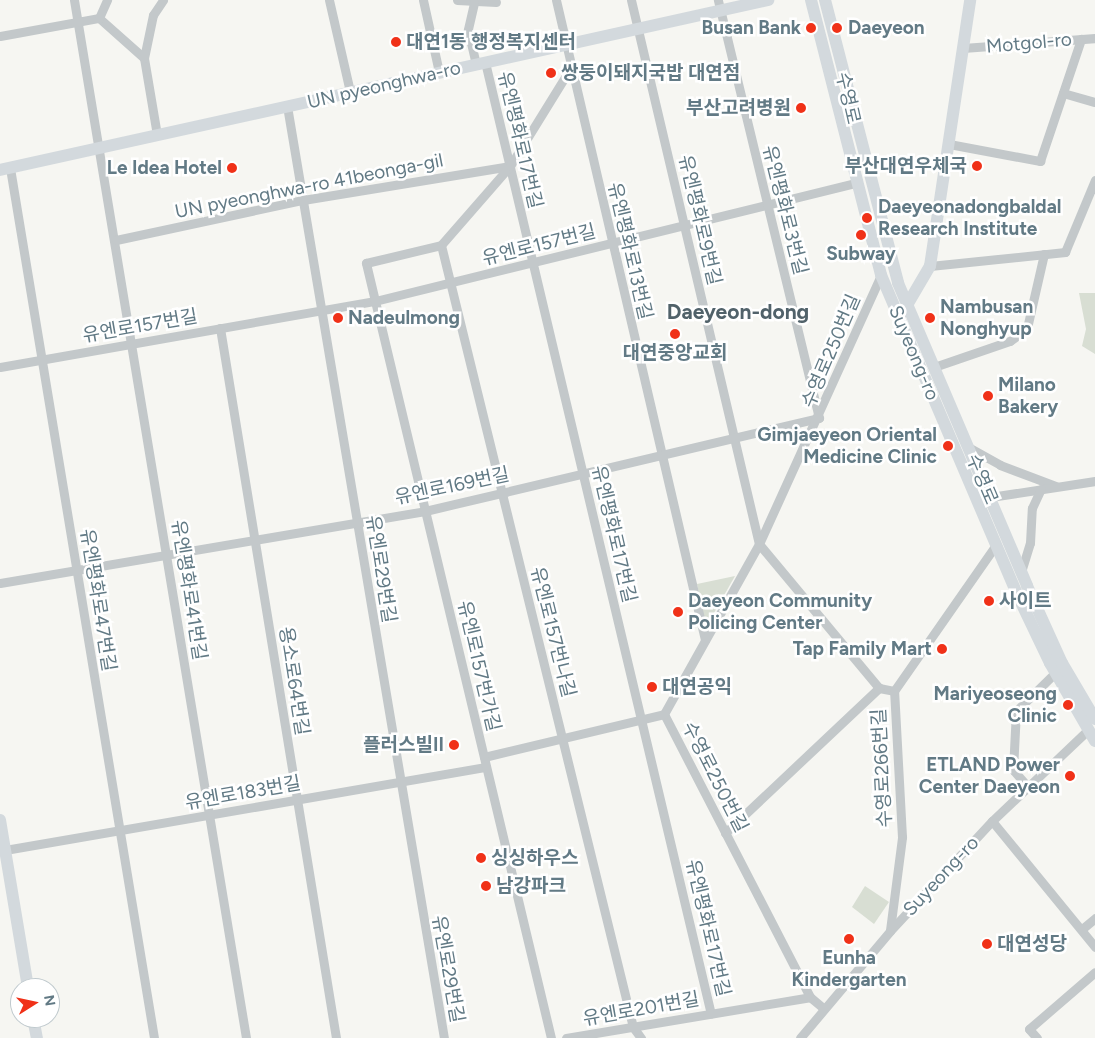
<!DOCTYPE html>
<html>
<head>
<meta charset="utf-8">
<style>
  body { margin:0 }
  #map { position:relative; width:1095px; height:1038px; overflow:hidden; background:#f6f6f2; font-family:Figtree,"Noto Sans KR",sans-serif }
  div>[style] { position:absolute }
  .green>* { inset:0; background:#d8ded3 }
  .street>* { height:9px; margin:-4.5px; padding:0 4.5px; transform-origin:4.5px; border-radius:4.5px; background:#c3c8ca }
  .secondary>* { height:12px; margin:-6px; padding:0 6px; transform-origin:6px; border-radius:6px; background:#d3d9dd }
  .dots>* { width:14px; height:14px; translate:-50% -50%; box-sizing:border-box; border:2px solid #fff; border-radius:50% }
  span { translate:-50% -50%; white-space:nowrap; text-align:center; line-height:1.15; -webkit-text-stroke:5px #fff; paint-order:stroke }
  .poi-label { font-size:19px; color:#627a85; font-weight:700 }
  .right { translate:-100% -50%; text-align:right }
  .left { translate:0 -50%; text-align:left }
  .street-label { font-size:19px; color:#627a85 }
  .quarter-label { font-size:21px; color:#51626a; font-weight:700 }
  .north { position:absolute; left:10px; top:978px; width:50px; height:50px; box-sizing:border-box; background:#fff; border:1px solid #c0cace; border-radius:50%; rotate:80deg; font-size:14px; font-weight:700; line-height:20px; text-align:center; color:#627a85 }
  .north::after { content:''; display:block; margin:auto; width:18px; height:22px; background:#f03118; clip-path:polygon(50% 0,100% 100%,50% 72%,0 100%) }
</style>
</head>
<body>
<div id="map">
  <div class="green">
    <div style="clip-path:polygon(1079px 293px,1095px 293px,1095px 354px,1082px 346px,1086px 329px)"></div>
    <div style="clip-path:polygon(735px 576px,706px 627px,697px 584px)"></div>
    <div style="clip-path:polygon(865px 886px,889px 902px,874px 924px,852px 907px)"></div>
  </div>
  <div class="street">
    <div style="left:74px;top:0;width:1052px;rotate:80.59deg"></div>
    <div style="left:329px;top:0;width:94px;rotate:77.1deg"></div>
    <div style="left:423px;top:0;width:74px;rotate:77.5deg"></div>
    <div style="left:457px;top:0;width:39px;rotate:3deg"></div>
    <div style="left:556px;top:0;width:657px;rotate:76.89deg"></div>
    <div style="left:631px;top:0;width:559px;rotate:76.76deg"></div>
    <div style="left:759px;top:544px;width:187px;rotate:50.2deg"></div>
    <div style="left:879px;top:688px;width:15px;rotate:11deg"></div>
    <div style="left:474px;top:3px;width:28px;rotate:103deg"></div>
    <div style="left:468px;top:30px;width:35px;rotate:77deg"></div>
    <div style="left:99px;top:18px;width:60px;rotate:41.6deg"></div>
    <div style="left:0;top:36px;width:101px;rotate:-10.3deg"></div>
    <div style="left:99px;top:18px;width:20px;rotate:-66deg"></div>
    <div style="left:963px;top:48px;width:132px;rotate:-4.3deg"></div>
    <div style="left:485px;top:62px;width:978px;rotate:76.65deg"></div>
    <div style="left:1063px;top:93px;width:33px;rotate:16deg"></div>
    <div style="left:287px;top:106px;width:945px;rotate:80.44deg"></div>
    <div style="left:157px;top:135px;width:78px;rotate:-99.6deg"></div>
    <div style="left:144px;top:58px;width:44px;rotate:-78.2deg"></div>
    <div style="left:153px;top:15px;width:18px;rotate:-56deg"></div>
    <div style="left:949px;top:144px;width:93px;rotate:10.6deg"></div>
    <div style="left:1040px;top:161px;width:129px;rotate:-71.4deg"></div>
    <div style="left:10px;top:168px;width:882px;rotate:80.6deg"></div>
    <div style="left:116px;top:240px;width:191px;rotate:-12.1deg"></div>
    <div style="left:303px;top:200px;width:210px;rotate:-9.3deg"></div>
    <div style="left:441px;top:245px;width:805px;rotate:76.21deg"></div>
    <div style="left:633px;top:1027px;width:14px;rotate:54deg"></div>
    <div style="left:930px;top:266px;width:136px;rotate:-5.9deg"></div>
    <div style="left:1065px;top:252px;width:78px;rotate:-67.4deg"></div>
    <div style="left:220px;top:328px;width:719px;rotate:80.72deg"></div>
    <div style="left:0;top:367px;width:381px;rotate:-10deg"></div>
    <div style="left:375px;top:301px;width:495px;rotate:-13.8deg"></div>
    <div style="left:934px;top:367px;width:80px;rotate:-18.9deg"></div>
    <div style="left:1010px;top:341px;width:21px;rotate:-37deg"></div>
    <div style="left:1027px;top:328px;width:76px;rotate:-77.1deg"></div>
    <div style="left:968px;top:447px;width:37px;rotate:29deg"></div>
    <div style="left:1000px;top:465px;width:60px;rotate:20.6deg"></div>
    <div style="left:984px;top:498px;width:112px;rotate:-8.7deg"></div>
    <div style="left:1021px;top:572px;width:30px;rotate:-73deg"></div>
    <div style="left:1030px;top:543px;width:35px;rotate:-87deg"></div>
    <div style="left:1032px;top:508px;width:21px;rotate:-65deg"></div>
    <div style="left:0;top:583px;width:431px;rotate:-9.6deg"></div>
    <div style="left:425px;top:511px;width:405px;rotate:-13.3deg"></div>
    <div style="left:819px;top:418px;width:430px;rotate:-103.6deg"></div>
    <div style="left:664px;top:714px;width:195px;rotate:-60.8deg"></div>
    <div style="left:759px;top:544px;width:295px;rotate:-65.6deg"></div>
    <div style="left:664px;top:714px;width:318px;rotate:62.7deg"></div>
    <div style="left:810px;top:997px;width:17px;rotate:40deg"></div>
    <div style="left:484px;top:757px;width:185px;rotate:-13.4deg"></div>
    <div style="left:1028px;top:787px;width:23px;rotate:-131deg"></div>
    <div style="left:1013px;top:770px;width:59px;rotate:-87.1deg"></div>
    <div style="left:1016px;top:711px;width:54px;rotate:-44.3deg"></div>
    <div style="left:992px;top:821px;width:163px;rotate:50.7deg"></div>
    <div style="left:725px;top:833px;width:212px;rotate:-43.3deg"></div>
    <div style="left:5px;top:850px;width:488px;rotate:-9.8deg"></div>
    <div style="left:1082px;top:929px;width:17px;rotate:-40deg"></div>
    <div style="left:890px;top:930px;width:94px;rotate:-82.6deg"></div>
    <div style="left:902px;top:837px;width:146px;rotate:-93.1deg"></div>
    <div style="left:894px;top:691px;width:178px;rotate:-55.1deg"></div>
    <div style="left:551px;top:1038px;width:797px;rotate:-103.43deg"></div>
    <div style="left:366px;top:263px;width:77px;rotate:-13.5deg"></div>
    <div style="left:441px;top:245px;width:105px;rotate:-48.9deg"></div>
    <div style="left:510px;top:166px;width:114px;rotate:-58.3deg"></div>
    <div style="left:566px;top:1038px;width:247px;rotate:-9.5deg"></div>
    <div style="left:800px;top:1038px;width:140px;rotate:-49.9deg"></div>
    <div style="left:890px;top:931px;width:150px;rotate:-47.2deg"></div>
    <div style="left:992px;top:821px;width:132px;rotate:-43.5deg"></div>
    <div style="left:1037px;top:1038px;width:12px;rotate:-132deg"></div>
    <div style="left:1029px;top:1029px;width:87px;rotate:-40.8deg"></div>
  </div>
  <div class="secondary">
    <div style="left:811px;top:0;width:284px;rotate:75.7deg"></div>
    <div style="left:881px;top:275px;width:347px;rotate:66.9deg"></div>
    <div style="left:1017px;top:594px;width:76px;rotate:64.4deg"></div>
    <div style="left:1050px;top:663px;width:90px;rotate:60deg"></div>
    <div style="left:825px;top:0;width:292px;rotate:75.5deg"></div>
    <div style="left:898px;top:283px;width:329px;rotate:66.9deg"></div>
    <div style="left:1027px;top:586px;width:85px;rotate:65.6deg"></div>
    <div style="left:1062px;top:663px;width:65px;rotate:59.5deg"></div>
    <div style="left:0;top:170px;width:787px;rotate:-12.48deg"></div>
    <div style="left:903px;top:312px;width:53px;rotate:-59.6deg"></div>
    <div style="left:930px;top:266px;width:269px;rotate:-81.4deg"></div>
    <div style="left:0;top:820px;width:170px;rotate:80.5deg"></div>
    <div style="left:33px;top:1018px;width:20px;rotate:79deg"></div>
  </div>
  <div class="dots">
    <div style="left:811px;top:28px;background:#f03118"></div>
    <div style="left:837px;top:28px;background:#f03118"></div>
    <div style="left:396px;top:42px;background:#f03118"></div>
    <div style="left:551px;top:73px;background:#f03118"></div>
    <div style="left:801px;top:108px;background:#f03118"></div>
    <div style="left:977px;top:166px;background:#f03118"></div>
    <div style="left:232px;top:168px;background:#f03118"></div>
    <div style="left:867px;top:218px;background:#f03118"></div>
    <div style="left:861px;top:235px;background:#f03118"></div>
    <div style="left:338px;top:318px;background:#f03118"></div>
    <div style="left:930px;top:318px;background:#f03118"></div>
    <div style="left:675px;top:334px;background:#f03118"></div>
    <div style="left:988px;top:396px;background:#f03118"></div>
    <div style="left:948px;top:446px;background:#f03118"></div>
    <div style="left:989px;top:601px;background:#f03118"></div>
    <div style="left:678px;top:612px;background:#f03118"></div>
    <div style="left:942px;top:649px;background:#f03118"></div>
    <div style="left:652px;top:687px;background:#f03118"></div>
    <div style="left:1068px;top:705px;background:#f03118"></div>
    <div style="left:454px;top:745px;background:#f03118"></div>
    <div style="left:1070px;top:776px;background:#f03118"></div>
    <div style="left:481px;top:858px;background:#f03118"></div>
    <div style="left:486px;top:886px;background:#f03118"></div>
    <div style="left:849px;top:939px;background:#f03118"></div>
    <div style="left:987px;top:944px;background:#f03118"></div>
  </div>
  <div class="poi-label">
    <span class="right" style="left:801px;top:28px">Busan Bank</span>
    <span class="left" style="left:848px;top:28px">Daeyeon</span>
    <span class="left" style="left:406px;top:42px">대연1동 행정복지센터</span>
    <span class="left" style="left:561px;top:73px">쌍둥이돼지국밥 대연점</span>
    <span class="right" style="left:791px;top:108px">부산고려병원</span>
    <span class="right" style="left:967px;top:166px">부산대연우체국</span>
    <span class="right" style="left:222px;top:168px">Le Idea Hotel</span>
    <span class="left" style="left:878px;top:218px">Daeyeonadongbaldal<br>Research Institute</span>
    <span style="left:861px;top:254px">Subway</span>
    <span class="left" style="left:940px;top:318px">Nambusan<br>Nonghyup</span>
    <span class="left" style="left:348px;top:318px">Nadeulmong</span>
    <span style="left:675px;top:353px">대연중앙교회</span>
    <span class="left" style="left:998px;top:396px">Milano<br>Bakery</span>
    <span class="right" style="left:937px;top:446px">Gimjaeyeon Oriental<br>Medicine Clinic</span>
    <span class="left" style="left:688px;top:612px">Daeyeon Community<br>Policing Center</span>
    <span class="left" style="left:999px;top:601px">사이트</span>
    <span class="right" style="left:932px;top:649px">Tap Family Mart</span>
    <span class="left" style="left:662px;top:687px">대연공익</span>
    <span class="right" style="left:1057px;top:705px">Mariyeoseong<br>Clinic</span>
    <span class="right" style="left:444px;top:745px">플러스빌II</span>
    <span class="right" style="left:1060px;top:776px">ETLAND Power<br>Center Daeyeon</span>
    <span class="left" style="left:491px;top:858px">싱싱하우스</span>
    <span class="left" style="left:496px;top:886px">남강파크</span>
    <span class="left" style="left:997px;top:944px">대연성당</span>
    <span style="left:849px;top:969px">Eunha<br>Kindergarten</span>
  </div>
  <div class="street-label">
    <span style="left:1029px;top:43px;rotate:-5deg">Motgol-ro</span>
    <span style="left:384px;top:85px;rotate:-13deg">UN pyeonghwa-ro</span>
    <span style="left:848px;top:98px;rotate:77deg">수영로</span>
    <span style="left:520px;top:140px;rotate:77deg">유엔평화로17번길</span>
    <span style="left:309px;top:186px;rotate:-11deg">UN pyeonghwa-ro 41beonga-gil</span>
    <span style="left:785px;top:210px;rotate:76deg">유엔평화로3번길</span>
    <span style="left:700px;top:220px;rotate:77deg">유엔평화로9번길</span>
    <span style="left:539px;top:245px;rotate:-14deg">유엔로157번길</span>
    <span style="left:630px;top:251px;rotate:77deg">유엔평화로13번길</span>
    <span style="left:140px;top:326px;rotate:-10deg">유엔로157번길</span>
    <span style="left:831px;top:351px;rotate:-67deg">수영로250번길</span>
    <span style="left:914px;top:353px;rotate:67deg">Suyeong-ro</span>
    <span style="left:982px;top:479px;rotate:67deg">수영로</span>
    <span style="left:452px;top:486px;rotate:-12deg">유엔로169번길</span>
    <span style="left:614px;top:534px;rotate:77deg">유엔평화로17번길</span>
    <span style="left:381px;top:569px;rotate:81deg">유엔로29번길</span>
    <span style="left:189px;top:590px;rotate:81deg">유엔평화로41번길</span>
    <span style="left:98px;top:600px;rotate:81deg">유엔평화로47번길</span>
    <span style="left:553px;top:632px;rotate:76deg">유엔로157번나길</span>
    <span style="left:479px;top:666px;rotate:77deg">유엔로157번가길</span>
    <span style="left:294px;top:681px;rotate:81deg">용소로64번길</span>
    <span style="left:882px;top:768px;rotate:-93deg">수영로266번길</span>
    <span style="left:715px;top:777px;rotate:63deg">수영로250번길</span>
    <span style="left:243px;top:793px;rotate:-10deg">유엔로183번길</span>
    <span style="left:941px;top:876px;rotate:-47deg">Suyeong-ro</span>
    <span style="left:708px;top:928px;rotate:77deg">유엔평화로17번길</span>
    <span style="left:448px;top:969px;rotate:80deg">유엔로29번길</span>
    <span style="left:641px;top:1009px;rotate:-10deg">유엔로201번길</span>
  </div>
  <div class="quarter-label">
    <span style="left:738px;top:312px">Daeyeon-dong</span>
  </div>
  <div class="north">N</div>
</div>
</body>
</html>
